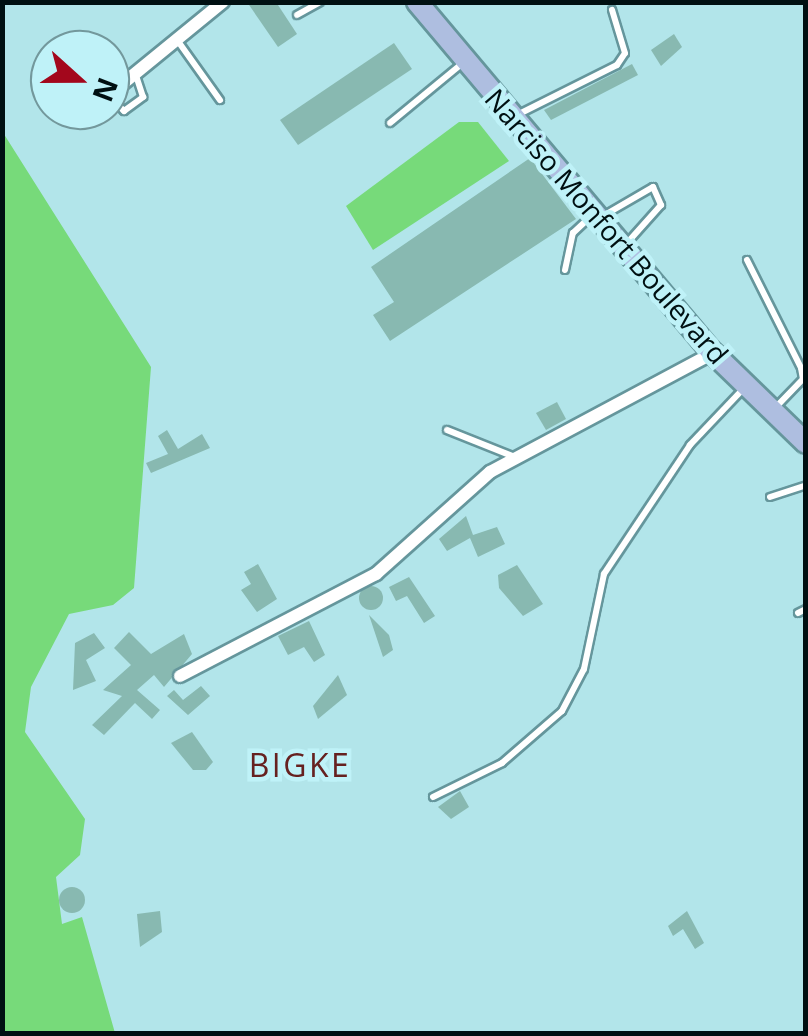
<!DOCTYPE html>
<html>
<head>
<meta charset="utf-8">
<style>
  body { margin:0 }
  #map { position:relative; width:808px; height:1036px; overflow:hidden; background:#b2e5ea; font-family:"Open Sans",sans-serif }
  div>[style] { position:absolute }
  .water>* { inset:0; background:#77da7a }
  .building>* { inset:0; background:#88b9b1 }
  .round { border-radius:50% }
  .roads { filter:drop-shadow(2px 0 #65969c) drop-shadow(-2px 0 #65969c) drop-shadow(0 2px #65969c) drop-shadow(0 -2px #65969c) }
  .lane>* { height:6px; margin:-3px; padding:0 3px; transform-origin:3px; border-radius:3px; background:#fff }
  .street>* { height:12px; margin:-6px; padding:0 6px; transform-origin:6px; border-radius:6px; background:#fff }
  .primary>* { height:20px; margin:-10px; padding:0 10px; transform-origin:10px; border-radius:10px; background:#aebee0 }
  span { translate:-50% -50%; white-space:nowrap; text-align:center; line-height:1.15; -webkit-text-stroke:9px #bff2f8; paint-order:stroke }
  .street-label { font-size:28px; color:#001012 }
  .quarter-label { font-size:32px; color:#662120; letter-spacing:2.5px }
  .frame { position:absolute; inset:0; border:5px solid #001012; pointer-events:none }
  .north { position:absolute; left:30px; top:30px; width:100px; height:100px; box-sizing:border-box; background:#bff2f8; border:2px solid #73989c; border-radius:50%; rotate:111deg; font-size:28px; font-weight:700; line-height:40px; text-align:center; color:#001012 }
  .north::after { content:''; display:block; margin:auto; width:35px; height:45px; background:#a3071c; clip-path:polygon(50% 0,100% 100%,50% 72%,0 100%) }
</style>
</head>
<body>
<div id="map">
  <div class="water">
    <div style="clip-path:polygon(459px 122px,478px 122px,509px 161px,373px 250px,346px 206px)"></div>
    <div style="clip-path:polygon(2px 131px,151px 367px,134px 588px,113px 605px,69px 614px,31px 687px,25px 732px,85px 819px,80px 855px,56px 877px,62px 924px,82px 917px,115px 1033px,3px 1033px)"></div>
  </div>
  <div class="building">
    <div style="clip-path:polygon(247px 2px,276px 2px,297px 34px,278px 47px)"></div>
    <div style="clip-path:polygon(674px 34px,682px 47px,661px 66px,651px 50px)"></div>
    <div style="clip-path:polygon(394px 43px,412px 69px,298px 145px,280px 120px)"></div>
    <div style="clip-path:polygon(632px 64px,638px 75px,551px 120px,544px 110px)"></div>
    <div style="clip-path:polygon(530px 158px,576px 219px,390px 341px,373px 315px,394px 302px,371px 267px)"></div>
    <div style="clip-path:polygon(557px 402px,566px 419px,546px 430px,536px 413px)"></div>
    <div style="clip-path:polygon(167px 430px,178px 449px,202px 434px,210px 448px,151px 473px,146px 463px,168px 454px,158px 436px)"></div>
    <div style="clip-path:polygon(466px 516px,473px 535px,497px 527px,505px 544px,478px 557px,470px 538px,447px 551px,439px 539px)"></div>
    <div style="clip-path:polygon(258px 564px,277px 599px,257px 612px,241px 590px,251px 584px,244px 572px)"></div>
    <div style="clip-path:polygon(517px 565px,543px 604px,523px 616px,499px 588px,498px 575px)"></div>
    <div style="clip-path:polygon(409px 577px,435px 616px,424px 623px,407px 596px,396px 601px,389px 587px)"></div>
    <div class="round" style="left:359px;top:586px;width:24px;height:24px"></div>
    <div style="clip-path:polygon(369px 615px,389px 635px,393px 650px,383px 657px)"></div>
    <div style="clip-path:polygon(309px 621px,325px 655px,314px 662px,304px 647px,288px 655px,278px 636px)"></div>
    <div style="clip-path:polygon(129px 632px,151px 654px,184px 634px,192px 654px,164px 687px,154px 675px,137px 690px,160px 710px,152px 719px,135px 703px,104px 735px,92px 725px,122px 696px,103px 690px,131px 665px,114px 648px)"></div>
    <div style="clip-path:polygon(94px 633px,105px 648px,86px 660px,96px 681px,73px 690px,75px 643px)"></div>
    <div style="clip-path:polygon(338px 675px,347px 695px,318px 719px,313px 706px)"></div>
    <div style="clip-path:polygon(201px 686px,210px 696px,188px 715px,167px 696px,174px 690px,183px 700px)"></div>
    <div style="clip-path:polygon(192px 732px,213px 762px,206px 770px,193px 770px,171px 743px)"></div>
    <div style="clip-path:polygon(460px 791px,469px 807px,451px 819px,438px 807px)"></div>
    <div class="round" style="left:59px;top:887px;width:26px;height:26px"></div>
    <div style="clip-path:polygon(160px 911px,162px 932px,140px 947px,137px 914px)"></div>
    <div style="clip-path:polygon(687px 911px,704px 943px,695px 949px,683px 929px,673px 936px,668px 926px)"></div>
  </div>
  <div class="roads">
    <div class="lane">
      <div style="left:297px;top:15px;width:26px;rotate:-29deg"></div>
      <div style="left:180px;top:44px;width:69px;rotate:54.5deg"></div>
      <div style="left:110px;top:97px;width:20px;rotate:45deg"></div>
      <div style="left:124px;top:111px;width:24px;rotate:-36deg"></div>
      <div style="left:143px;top:97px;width:22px;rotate:-108deg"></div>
      <div style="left:515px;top:116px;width:114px;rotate:-26.6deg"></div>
      <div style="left:617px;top:65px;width:14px;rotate:-56deg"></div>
      <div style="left:625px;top:53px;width:45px;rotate:-106.8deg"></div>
      <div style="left:390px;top:123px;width:96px;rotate:-39.5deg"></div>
      <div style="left:603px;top:216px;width:58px;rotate:-30.1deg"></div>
      <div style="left:653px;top:187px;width:20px;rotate:66deg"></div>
      <div style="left:661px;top:205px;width:50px;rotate:131.7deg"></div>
      <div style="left:747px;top:260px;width:121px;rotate:63.4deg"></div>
      <div style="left:801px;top:368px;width:11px;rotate:80deg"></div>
      <div style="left:803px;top:379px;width:37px;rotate:134deg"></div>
      <div style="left:565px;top:270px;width:38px;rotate:-78deg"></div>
      <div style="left:573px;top:233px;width:26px;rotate:-43deg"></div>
      <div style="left:447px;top:430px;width:73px;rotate:21.7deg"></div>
      <div style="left:770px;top:497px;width:38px;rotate:-18deg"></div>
      <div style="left:798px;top:613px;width:9px;rotate:-27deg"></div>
      <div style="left:433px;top:797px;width:77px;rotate:-26.2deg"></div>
      <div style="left:502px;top:763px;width:79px;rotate:-40.9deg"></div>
      <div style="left:562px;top:711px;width:47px;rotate:-62.4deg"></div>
      <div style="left:584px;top:669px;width:97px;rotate:-78.1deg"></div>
      <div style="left:604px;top:574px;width:155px;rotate:-56.3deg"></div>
      <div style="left:690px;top:445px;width:80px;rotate:-46.5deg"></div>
    </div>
    <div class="street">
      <div style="left:110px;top:94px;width:146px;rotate:-39.2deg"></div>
      <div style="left:64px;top:112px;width:16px;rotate:-7deg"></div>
      <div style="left:180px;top:676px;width:221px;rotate:-27.5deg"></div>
      <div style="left:376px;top:574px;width:153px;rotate:-41.8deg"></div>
      <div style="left:490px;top:472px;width:253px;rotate:-28.1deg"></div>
    </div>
    <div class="primary">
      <div style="left:417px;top:2px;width:459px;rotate:49.9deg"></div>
      <div style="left:713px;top:353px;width:129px;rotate:44.1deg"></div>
    </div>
  </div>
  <div class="street-label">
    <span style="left:607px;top:226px;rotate:49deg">Narciso Monfort Boulevard</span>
  </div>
  <div class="quarter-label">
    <span style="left:300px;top:765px">BIGKE</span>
  </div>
  <div class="frame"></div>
  <div class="north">N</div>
</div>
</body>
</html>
